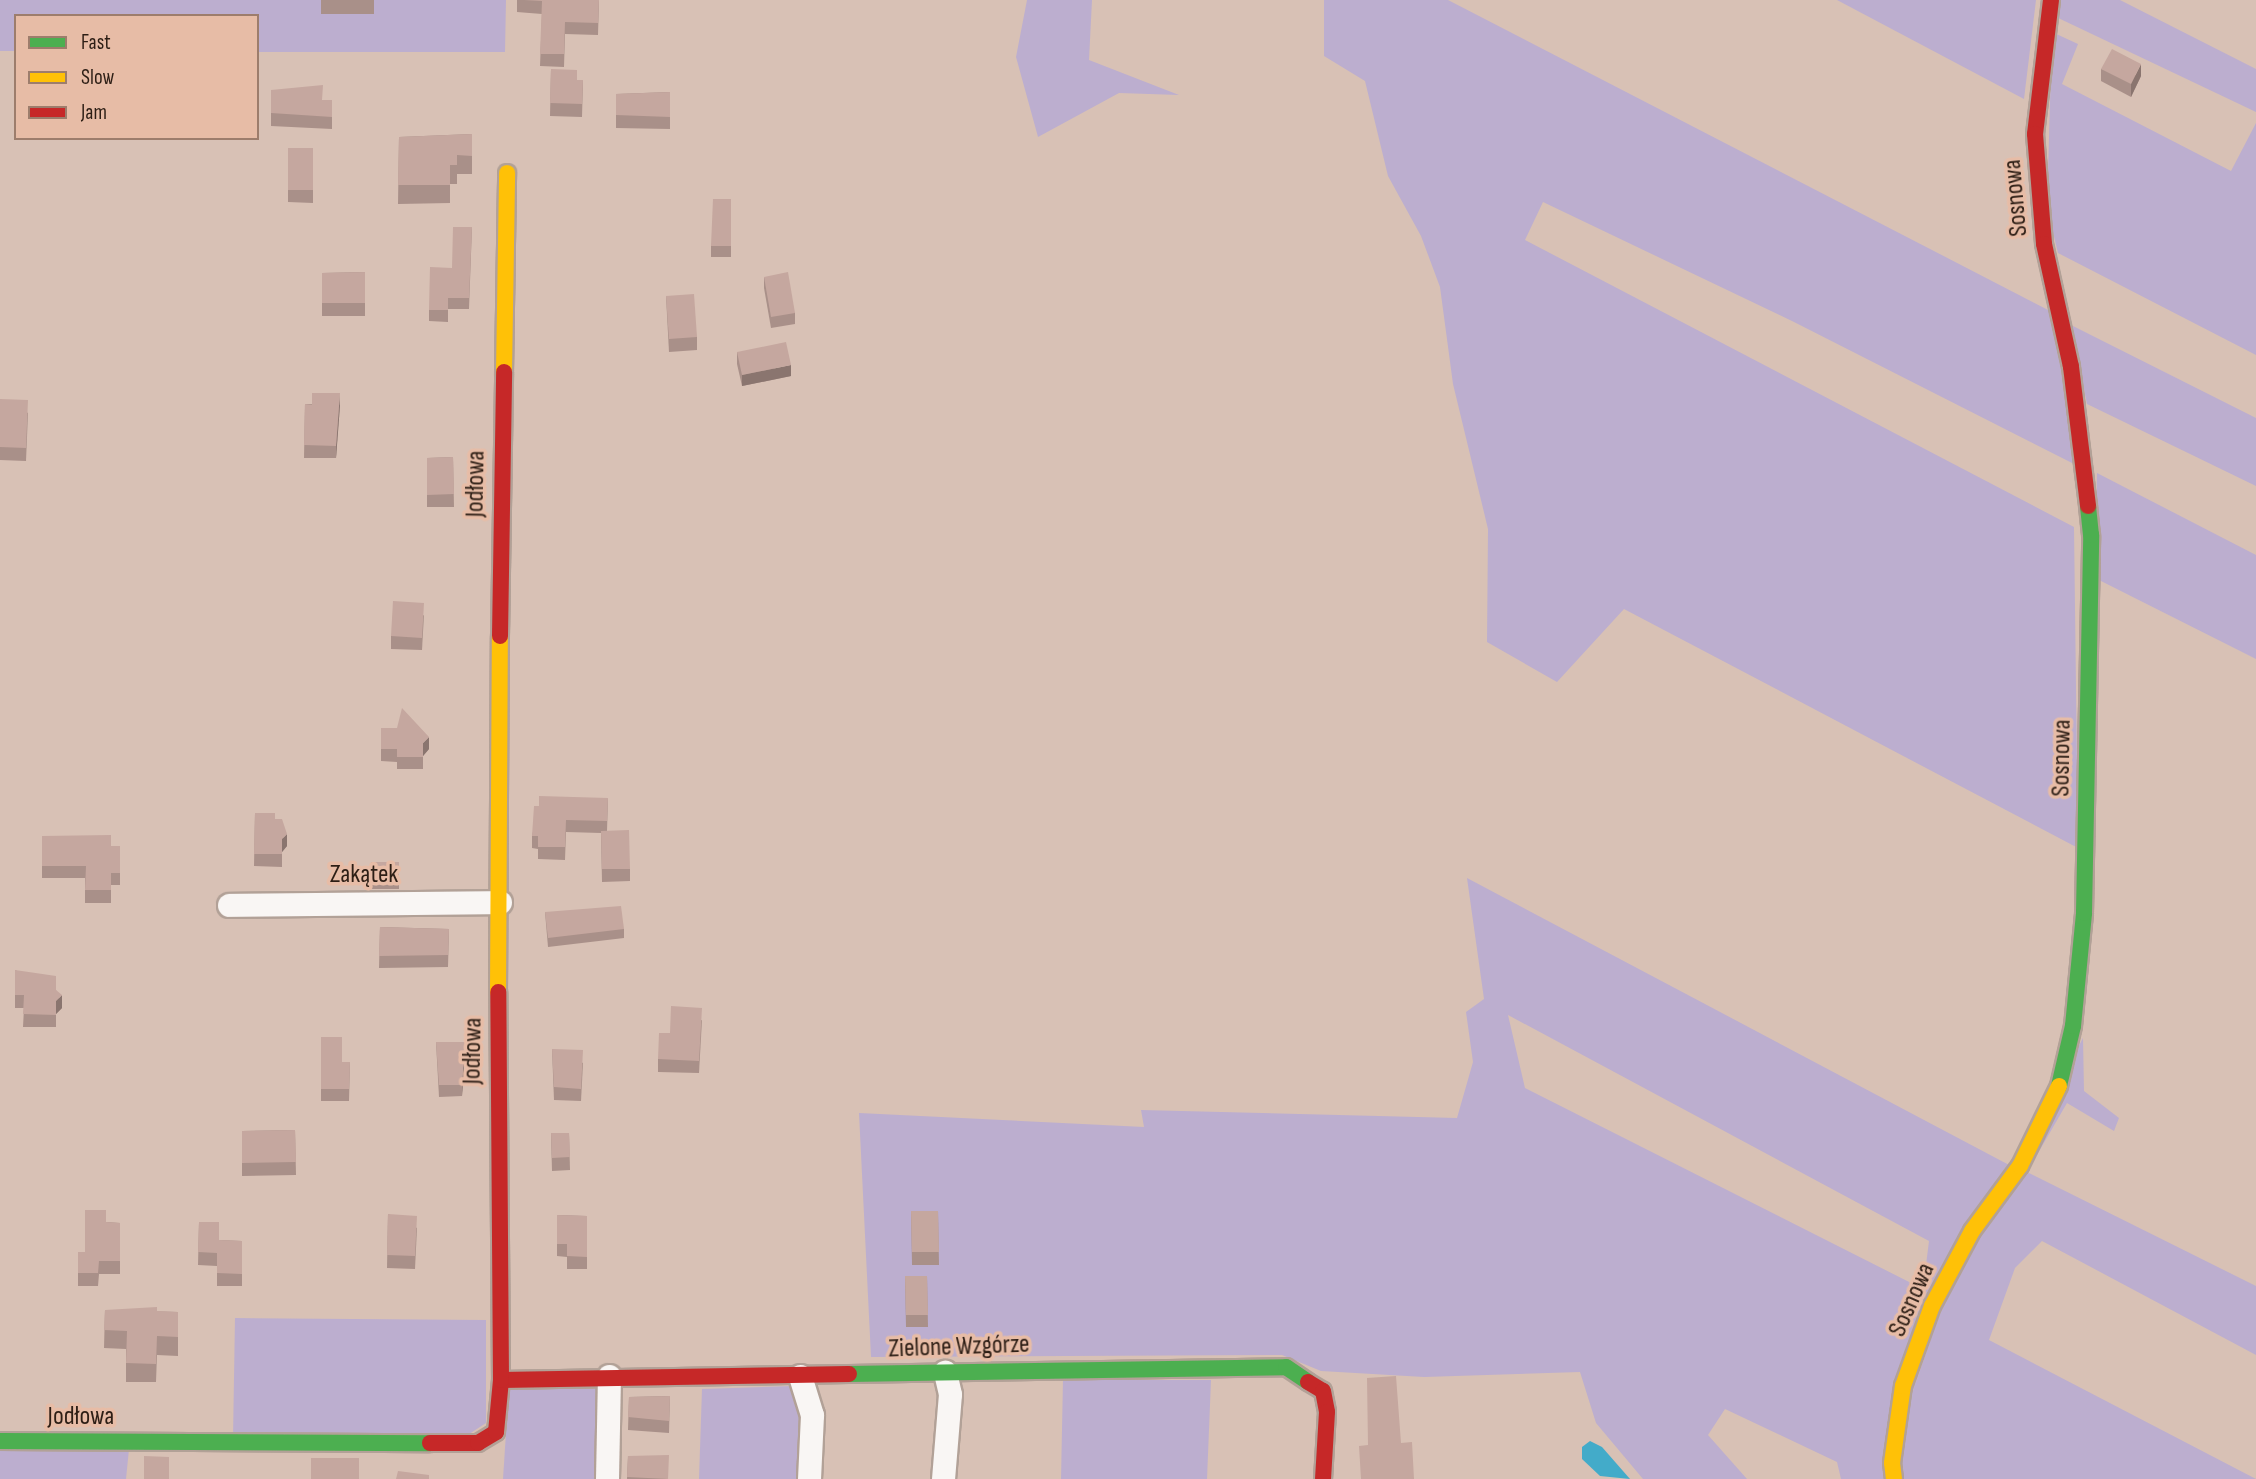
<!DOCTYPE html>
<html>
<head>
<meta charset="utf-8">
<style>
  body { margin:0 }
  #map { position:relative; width:2256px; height:1479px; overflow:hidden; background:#d8c1b5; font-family:"Sofia Sans Condensed",sans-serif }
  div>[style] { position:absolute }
  .green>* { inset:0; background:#bcaecf }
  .water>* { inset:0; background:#43abc9 }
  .roads { filter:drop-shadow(2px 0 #b2a197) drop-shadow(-2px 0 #b2a197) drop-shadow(0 2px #b2a197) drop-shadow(0 -2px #b2a197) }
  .street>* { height:23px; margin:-11.5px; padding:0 11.5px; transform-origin:11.5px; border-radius:11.5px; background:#f9f6f4 }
  .fast>* { height:16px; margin:-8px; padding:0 8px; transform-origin:8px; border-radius:8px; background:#4caf50 }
  .slow>* { height:16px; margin:-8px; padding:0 8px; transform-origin:8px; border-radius:8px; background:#ffc107 }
  .jam>* { height:16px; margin:-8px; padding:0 8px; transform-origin:8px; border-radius:8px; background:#c62828 }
  .wall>* { inset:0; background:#a99089 }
  .shaded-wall>* { inset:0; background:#8a756f }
  .building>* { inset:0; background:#c5a79f }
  span { translate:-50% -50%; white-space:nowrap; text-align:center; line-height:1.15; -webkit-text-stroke:7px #e7bca6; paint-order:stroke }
  .street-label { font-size:26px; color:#2d1e15 }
  .legend { position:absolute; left:14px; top:14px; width:245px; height:126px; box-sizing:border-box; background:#e7bca6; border:2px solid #9d7d6c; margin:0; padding:9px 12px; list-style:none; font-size:21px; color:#2d1e15 }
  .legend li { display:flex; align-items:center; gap:14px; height:35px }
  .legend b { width:35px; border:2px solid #9d7d6c }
</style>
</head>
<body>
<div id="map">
  <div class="green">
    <div style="clip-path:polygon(0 0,506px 0,505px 52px,257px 52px,257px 16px,16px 16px,16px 51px,0 51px)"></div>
    <div style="clip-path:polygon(1027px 0,1092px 0,1089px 60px,1179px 95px,1119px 93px,1038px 137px,1016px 57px)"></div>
    <div style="clip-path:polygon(1324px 0,1448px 0,2052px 312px,2076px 465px,1794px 322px,1543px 202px,1525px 240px,2074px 527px,2078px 848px,1624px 609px,1557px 682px,1487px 642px,1488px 529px,1453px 384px,1440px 287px,1421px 236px,1388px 176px,1365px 81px,1324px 56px)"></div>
    <div style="clip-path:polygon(1837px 0,2036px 0,2024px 99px)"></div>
    <div style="clip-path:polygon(2058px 0,2120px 0,2256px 69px,2256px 112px,2054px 16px)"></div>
    <div style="clip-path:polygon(2052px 32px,2078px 44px,2062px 84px,2231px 171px,2256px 123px,2256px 355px,2058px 253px,2047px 208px)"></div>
    <div style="clip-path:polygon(2071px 325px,2256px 418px,2256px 486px,2087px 404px)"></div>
    <div style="clip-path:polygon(2097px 473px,2256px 555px,2256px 659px,2095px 578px)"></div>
    <div style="clip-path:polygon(evenodd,1467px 878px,2011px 1166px,1965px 1230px,1885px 1479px,1841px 1479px,1837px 1462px,1725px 1409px,1708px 1435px,1747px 1479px,1643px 1479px,1596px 1423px,1580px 1372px,1424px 1377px,1321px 1371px,1282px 1355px,871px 1357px,859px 1113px,1144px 1127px,1141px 1110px,1457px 1118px,1473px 1062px,1466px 1012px,1484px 999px,1467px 878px,1508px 1015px,1929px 1241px,1923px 1289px,1525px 1088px,1508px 1015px)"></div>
    <div style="clip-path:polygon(2083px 1038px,2084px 1091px,2119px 1118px,2114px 1131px,2067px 1103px,2027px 1172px,2256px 1286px,2256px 1355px,2042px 1241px,2015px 1268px,1989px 1340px,2256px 1479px,1899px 1479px,1904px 1417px,1939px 1315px)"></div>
    <div style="clip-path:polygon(235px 1318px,486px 1320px,486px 1423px,463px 1438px,233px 1438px)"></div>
    <div style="clip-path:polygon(1063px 1380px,1211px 1380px,1207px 1479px,1061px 1479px)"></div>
    <div style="clip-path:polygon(793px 1386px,805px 1416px,802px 1479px,699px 1479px,702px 1389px)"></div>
    <div style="clip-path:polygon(509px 1387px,596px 1389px,605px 1405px,602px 1479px,503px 1479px)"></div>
    <div style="clip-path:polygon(129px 1449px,126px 1479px,0 1479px,0 1451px)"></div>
  </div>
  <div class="water">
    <div style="clip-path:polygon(1590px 1441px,1602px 1447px,1630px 1479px,1600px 1476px,1582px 1459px,1582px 1447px)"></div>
  </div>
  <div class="roads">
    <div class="street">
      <div style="left:229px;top:905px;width:271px;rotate:-0.6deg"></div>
      <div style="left:800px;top:1376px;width:41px;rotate:72.9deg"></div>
      <div style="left:812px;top:1415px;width:64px;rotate:92.7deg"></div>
      <div style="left:607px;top:1479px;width:103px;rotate:-88.9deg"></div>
      <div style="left:943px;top:1479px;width:85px;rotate:-85.3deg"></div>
      <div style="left:950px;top:1394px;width:23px;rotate:-103deg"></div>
    </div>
    <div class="fast">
      <div style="left:2059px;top:1086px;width:62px;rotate:-76.9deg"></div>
      <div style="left:2073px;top:1026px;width:114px;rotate:-84.4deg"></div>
      <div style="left:2084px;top:913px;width:378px;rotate:-88.9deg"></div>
      <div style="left:2091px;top:535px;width:29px;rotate:-96deg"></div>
      <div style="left:849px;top:1374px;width:437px;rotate:-0.9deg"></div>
      <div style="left:1286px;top:1367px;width:27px;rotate:34deg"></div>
      <div style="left:0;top:1441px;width:430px;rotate:0.3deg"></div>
    </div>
    <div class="slow">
      <div style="left:504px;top:372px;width:199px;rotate:-89.1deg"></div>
      <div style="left:498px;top:992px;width:356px;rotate:-89.7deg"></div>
      <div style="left:1894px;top:1479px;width:16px;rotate:-97deg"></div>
      <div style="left:1892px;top:1463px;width:78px;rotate:-81.9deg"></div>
      <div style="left:1903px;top:1386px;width:85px;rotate:-70.1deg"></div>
      <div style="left:1932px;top:1306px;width:85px;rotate:-61.9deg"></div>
      <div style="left:1972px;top:1231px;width:81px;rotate:-53.6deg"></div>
      <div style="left:2020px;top:1166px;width:89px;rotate:-64deg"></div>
    </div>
    <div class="jam">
      <div style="left:2051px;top:0;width:135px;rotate:96.8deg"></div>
      <div style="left:2035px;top:134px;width:110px;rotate:85.3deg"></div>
      <div style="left:2044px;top:244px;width:126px;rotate:77.6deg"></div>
      <div style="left:2071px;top:367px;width:140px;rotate:83deg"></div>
      <div style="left:500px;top:636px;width:264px;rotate:-89.1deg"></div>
      <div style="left:501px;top:1380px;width:348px;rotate:-1deg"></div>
      <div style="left:1308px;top:1382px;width:17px;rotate:31deg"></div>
      <div style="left:1323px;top:1391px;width:21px;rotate:79deg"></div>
      <div style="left:1327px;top:1412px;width:67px;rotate:93.4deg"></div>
      <div style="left:430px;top:1443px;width:48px"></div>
      <div style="left:478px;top:1443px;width:21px;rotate:-31deg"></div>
      <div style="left:496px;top:1432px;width:52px;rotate:-84.5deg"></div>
      <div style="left:501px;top:1380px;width:388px;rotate:-90.4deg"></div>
    </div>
  </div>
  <div class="wall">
    <div style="clip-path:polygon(321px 0,374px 0,374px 14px,321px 14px)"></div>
    <div style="clip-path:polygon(517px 0,599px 0,598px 35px,565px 34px,564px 67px,540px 66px,542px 14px,517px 12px)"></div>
    <div style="clip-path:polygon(551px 69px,577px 80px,583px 80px,582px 117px,550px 116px)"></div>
    <div style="clip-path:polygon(2101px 69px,2141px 76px,2131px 97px,2101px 81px)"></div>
    <div style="clip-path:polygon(271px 90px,322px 100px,332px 117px,332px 129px,271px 126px)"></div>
    <div style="clip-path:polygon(670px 92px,670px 129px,616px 128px,616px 94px)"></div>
    <div style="clip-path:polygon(472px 134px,472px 174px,457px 174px,457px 184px,450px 184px,450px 203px,398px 204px,399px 137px)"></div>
    <div style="clip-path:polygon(288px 148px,313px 148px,313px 203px,288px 202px)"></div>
    <div style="clip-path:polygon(731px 199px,731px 257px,711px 257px,711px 246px)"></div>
    <div style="clip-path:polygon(472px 227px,469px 309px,448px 309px,448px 322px,429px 321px,429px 310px,452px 268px)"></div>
    <div style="clip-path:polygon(365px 272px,365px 316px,322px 316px,322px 273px)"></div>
    <div style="clip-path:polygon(764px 277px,795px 313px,795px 324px,771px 328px,764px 288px)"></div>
    <div style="clip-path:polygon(666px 296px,697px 337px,697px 350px,669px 352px)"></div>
    <div style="clip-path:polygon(737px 352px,791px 376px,742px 386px,737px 364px)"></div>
    <div style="clip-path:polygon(0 399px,28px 413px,26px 461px,0 460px)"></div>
    <div style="clip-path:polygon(305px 404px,340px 405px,336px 458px,304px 458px)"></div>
    <div style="clip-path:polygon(453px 457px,454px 507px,427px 507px,427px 458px)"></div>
    <div style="clip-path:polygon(424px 615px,422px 650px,391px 649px,391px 636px)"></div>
    <div style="clip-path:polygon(381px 728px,429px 749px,423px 756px,423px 769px,397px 769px,397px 762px,381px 761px)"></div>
    <div style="clip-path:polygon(608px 798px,607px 831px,630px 869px,630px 881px,602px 882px,601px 833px,566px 832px,565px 860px,538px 859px,538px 849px,532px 848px,532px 836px,539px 806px)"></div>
    <div style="clip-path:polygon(255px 813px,275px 819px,287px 846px,282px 852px,282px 867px,254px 866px)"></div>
    <div style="clip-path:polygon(42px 836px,111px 846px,120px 846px,120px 885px,111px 885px,111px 903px,85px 903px,85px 878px,42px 878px)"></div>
    <div style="clip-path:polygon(371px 862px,399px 862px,399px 889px,371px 889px)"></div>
    <div style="clip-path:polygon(545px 912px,624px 929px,624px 938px,548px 947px)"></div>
    <div style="clip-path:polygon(380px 927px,449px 929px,448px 967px,379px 968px)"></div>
    <div style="clip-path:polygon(15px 970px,56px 990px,62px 1008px,56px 1014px,56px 1027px,23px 1027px,24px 1008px,15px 1008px)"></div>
    <div style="clip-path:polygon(702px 1020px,699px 1073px,658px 1072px,658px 1059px,670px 1033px)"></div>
    <div style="clip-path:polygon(321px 1037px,342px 1062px,350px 1062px,349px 1101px,321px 1101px)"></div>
    <div style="clip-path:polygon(436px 1042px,465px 1053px,462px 1096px,439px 1097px)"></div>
    <div style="clip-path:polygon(552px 1049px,583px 1063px,581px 1101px,554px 1100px)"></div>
    <div style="clip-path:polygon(295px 1130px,296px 1175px,242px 1176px,242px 1131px)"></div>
    <div style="clip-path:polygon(551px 1133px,569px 1133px,570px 1170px,552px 1171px)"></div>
    <div style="clip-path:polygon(911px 1211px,938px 1211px,939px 1265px,912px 1265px)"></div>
    <div style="clip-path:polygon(388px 1214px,417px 1228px,415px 1269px,387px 1268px)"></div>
    <div style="clip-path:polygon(557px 1215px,587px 1216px,587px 1269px,567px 1269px,567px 1257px,557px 1256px)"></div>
    <div style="clip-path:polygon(106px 1222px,120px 1223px,120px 1274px,99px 1274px,98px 1286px,78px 1286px,78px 1252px,85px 1252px)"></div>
    <div style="clip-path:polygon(199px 1222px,219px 1240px,242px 1241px,242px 1286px,217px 1286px,217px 1266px,198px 1265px)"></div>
    <div style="clip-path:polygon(905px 1276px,927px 1276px,928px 1327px,906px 1327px)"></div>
    <div style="clip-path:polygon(105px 1310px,178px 1312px,178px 1356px,157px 1355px,156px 1382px,126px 1382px,126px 1349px,104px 1348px)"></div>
    <div style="clip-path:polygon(670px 1396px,669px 1433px,628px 1430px,629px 1397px)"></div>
    <div style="clip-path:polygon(628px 1456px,668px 1479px,627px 1479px)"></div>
  </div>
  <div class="shaded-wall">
    <div style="clip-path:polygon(2141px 64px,2141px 76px,2131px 97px,2131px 84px)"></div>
    <div style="clip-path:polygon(791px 365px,791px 376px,742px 386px,742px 375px)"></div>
    <div style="clip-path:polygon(340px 393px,340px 405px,336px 458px,336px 446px)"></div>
    <div style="clip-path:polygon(429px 737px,429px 749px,423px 756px,423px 743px)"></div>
    <div style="clip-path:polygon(287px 834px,287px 846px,282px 852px,282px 839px)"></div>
    <div style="clip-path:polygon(62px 995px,62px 1008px,56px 1014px,56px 1001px)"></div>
    <div style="clip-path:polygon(465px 1042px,465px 1053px,462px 1096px,462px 1085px)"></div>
  </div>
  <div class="building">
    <div style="clip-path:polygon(524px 0,599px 0,598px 23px,565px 22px,564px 54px,540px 54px,542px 1px)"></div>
    <div style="clip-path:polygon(2112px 49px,2141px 64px,2131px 84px,2101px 69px)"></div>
    <div style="clip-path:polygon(551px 69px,577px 70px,577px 80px,583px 80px,582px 104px,550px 103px)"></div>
    <div style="clip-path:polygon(323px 85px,322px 100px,332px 100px,332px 117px,271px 113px,271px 90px)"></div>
    <div style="clip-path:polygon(670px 92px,670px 117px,616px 115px,616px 94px)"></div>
    <div style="clip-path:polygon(472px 134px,472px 156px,457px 155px,457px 165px,450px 165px,450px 185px,398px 185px,399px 137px)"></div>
    <div style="clip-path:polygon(288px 148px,313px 148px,313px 190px,288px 190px)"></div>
    <div style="clip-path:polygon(713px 199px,731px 199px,731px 246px,711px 246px)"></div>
    <div style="clip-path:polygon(453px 227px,472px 227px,469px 298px,448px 298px,448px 310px,429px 310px,430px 267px,452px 268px)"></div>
    <div style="clip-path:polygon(365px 272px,365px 303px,322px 303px,322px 273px)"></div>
    <div style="clip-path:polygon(788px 272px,795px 313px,771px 317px,764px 277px)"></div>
    <div style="clip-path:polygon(694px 294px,697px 337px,669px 339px,666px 296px)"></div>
    <div style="clip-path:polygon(786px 342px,791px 365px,742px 375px,737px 352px)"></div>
    <div style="clip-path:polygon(312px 393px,340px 393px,336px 446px,304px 445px,305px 404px,312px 405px)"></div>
    <div style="clip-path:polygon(0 399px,28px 400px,26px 448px,0 447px)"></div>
    <div style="clip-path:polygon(453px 457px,454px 494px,427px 495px,427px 458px)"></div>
    <div style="clip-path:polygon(393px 601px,424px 603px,422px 638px,391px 636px)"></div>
    <div style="clip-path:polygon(402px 708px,429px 737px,423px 743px,423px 757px,397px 757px,397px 749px,381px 749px,381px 728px,397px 728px)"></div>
    <div style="clip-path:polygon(539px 796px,608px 798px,607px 821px,566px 820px,565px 847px,538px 847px,538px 836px,532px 836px,534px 806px,539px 806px)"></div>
    <div style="clip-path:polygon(255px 813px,275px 813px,275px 819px,282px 819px,287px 834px,282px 839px,282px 854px,254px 854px)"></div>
    <div style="clip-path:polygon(629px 830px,630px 869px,602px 869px,601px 831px)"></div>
    <div style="clip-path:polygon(111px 835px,111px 846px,120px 846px,120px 873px,111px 873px,111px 890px,85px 890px,86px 866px,42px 866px,42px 836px)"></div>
    <div style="clip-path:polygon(371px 862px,399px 862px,399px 877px,371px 877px)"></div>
    <div style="clip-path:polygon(621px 906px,624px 929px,548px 938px,545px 912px)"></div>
    <div style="clip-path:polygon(380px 927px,449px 929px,448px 955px,379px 956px)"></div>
    <div style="clip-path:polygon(15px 970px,56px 976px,56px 990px,62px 995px,56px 1001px,56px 1015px,23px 1014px,24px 995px,15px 995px)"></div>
    <div style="clip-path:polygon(671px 1006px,702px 1008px,699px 1061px,658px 1059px,659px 1033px,670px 1033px)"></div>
    <div style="clip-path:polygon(321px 1037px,342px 1037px,342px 1062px,350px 1062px,349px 1089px,321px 1089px)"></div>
    <div style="clip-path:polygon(436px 1042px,465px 1042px,462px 1085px,439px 1085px)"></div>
    <div style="clip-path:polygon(552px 1049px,583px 1050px,581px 1089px,554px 1087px)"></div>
    <div style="clip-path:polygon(295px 1130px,296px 1162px,242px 1163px,242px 1131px)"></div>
    <div style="clip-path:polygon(551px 1133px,569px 1133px,570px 1157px,552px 1158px)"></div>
    <div style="clip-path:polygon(85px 1210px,106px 1210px,106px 1222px,120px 1223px,120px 1261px,99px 1261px,98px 1273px,78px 1273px,78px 1252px,85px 1252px)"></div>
    <div style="clip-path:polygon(911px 1211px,938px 1211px,939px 1252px,912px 1252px)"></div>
    <div style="clip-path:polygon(388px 1214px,417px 1216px,415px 1256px,387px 1255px)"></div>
    <div style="clip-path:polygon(557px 1215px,587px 1216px,587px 1257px,567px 1256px,567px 1244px,557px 1244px)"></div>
    <div style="clip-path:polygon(199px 1222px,219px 1222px,219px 1240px,242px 1241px,242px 1274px,217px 1273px,217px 1253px,198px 1252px)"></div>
    <div style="clip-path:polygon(905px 1276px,927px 1276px,928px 1315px,906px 1315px)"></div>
    <div style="clip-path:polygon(157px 1307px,157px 1311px,178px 1312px,178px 1337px,157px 1336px,156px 1364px,126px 1363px,127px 1331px,104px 1330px,105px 1310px)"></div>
    <div style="clip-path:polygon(1396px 1376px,1401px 1443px,1412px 1442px,1414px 1479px,1361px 1479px,1359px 1446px,1368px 1445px,1367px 1378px)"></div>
    <div style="clip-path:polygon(670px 1396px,669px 1421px,628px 1417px,629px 1397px)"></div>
    <div style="clip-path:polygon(669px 1455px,668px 1479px,627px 1477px,628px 1456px)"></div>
    <div style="clip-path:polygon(144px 1456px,169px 1457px,169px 1479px,144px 1479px)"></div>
    <div style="clip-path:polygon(311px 1458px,359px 1458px,359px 1479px,311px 1479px)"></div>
    <div style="clip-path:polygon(398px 1471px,429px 1475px,429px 1479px,396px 1479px)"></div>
  </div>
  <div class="street-label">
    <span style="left:2016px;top:198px;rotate:-95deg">Sosnowa</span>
    <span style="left:476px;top:484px;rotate:-89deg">Jodłowa</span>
    <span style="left:2062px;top:758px;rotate:-89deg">Sosnowa</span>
    <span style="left:364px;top:875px">Zakątek</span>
    <span style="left:473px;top:1051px;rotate:-89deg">Jodłowa</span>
    <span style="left:1912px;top:1300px;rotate:-66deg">Sosnowa</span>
    <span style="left:959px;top:1347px;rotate:-2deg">Zielone Wzgórze</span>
    <span style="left:81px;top:1417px">Jodłowa</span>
  </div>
  <ul class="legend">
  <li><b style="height:9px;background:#4caf50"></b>Fast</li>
  <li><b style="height:9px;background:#ffc107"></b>Slow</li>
  <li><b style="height:9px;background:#c62828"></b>Jam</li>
  </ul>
</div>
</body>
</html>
